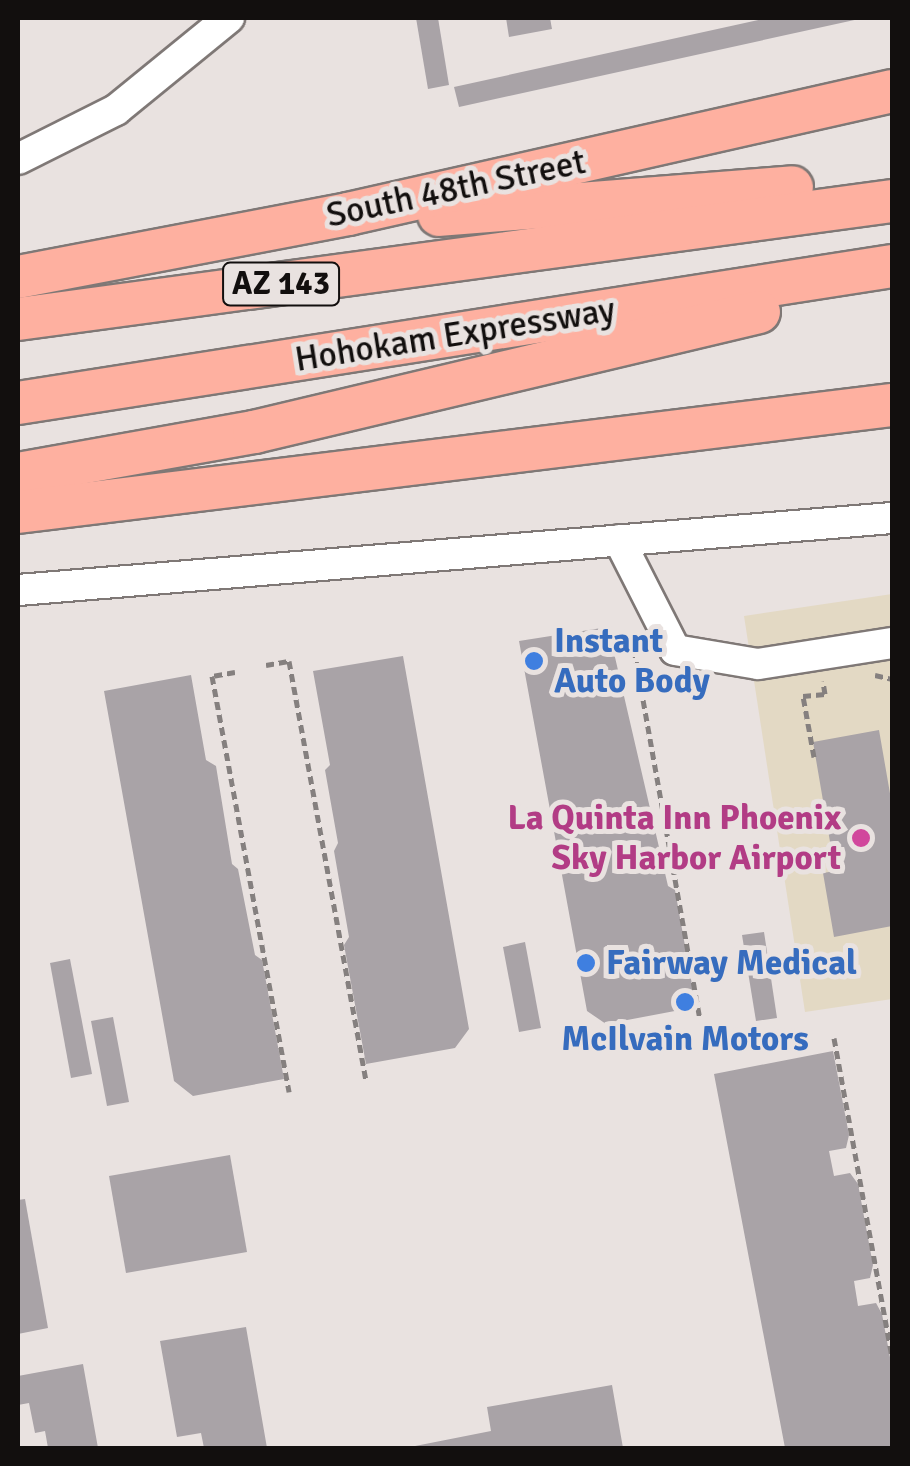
<!DOCTYPE html>
<html>
<head>
<meta charset="utf-8">
<style>
  body { margin:0 }
  #map { position:relative; width:910px; height:1466px; overflow:hidden; background:#e9e2e0; font-family:Signika,sans-serif }
  div>[style] { position:absolute }
  .commercial>* { inset:0; background:#e3d9c4 }
  .building>* { inset:0; background:#a9a3a7 }
  .path>* { height:5px; margin-top:-2.5px; transform-origin:0; background:repeating-linear-gradient(90deg,#85807f 0 8px,transparent 0 13px) }
  .roads { filter:drop-shadow(2px 0 #7f7876) drop-shadow(-2px 0 #7f7876) drop-shadow(0 2px #7f7876) drop-shadow(0 -2px #7f7876) }
  .minor>* { height:30px; margin:-15px; padding:0 15px; transform-origin:15px; border-radius:15px; background:#fff }
  .highway>* { height:42px; margin:-21px; padding:0 21px; transform-origin:21px; border-radius:21px; background:#feb0a0 }
  .dots>* { width:28px; height:28px; translate:-50% -50%; box-sizing:border-box; border:5px solid #e9e2e0; border-radius:50% }
  span { translate:-50% -50%; white-space:nowrap; text-align:center; line-height:1.15; -webkit-text-stroke:10px #e9e2e0; paint-order:stroke }
  .shield-label span { padding:2px 8px; background:#e9e2e0; border:2px solid; border-radius:8px; -webkit-text-stroke-width:0 }
  .shield-label { font-size:32px; color:#120f0e; font-weight:700 }
  .street-label { font-size:35px; color:#120f0e }
  .shop-label { font-size:35px; color:#366cbe; font-weight:700 }
  .left { translate:0 -50%; text-align:left }
  .hotel-label { font-size:35px; color:#b23c85; font-weight:700 }
  .right { translate:-100% -50%; text-align:right }
  .frame { position:absolute; inset:0; border:20px solid #120f0e; pointer-events:none }
</style>
</head>
<body>
<div id="map">
  <div class="commercial">
    <div style="clip-path:polygon(892px 594px,892px 999px,805px 1012px,744px 616px)"></div>
  </div>
  <div class="building">
    <div style="clip-path:polygon(416px 18px,438px 18px,449px 85px,428px 89px)"></div>
    <div style="clip-path:polygon(506px 18px,550px 18px,552px 29px,509px 37px)"></div>
    <div style="clip-path:polygon(767px 18px,859px 19px,459px 107px,454px 87px)"></div>
    <div style="clip-path:polygon(608px 627px,668px 886px,675px 890px,696px 1007px,606px 1024px,587px 1011px,519px 641px)"></div>
    <div style="clip-path:polygon(403px 656px,469px 1029px,455px 1048px,366px 1064px,344px 945px,349px 937px,334px 851px,338px 843px,325px 770px,330px 765px,313px 671px)"></div>
    <div style="clip-path:polygon(191px 675px,206px 760px,216px 766px,232px 864px,238px 869px,255px 955px,262px 960px,284px 1079px,193px 1096px,174px 1081px,104px 691px)"></div>
    <div style="clip-path:polygon(879px 730px,892px 805px,892px 926px,834px 937px,823px 873px,835px 871px,813px 742px)"></div>
    <div style="clip-path:polygon(764px 932px,777px 1018px,756px 1021px,742px 935px)"></div>
    <div style="clip-path:polygon(525px 942px,541px 1028px,519px 1032px,503px 947px)"></div>
    <div style="clip-path:polygon(70px 959px,92px 1074px,71px 1078px,50px 963px)"></div>
    <div style="clip-path:polygon(113px 1017px,129px 1102px,107px 1106px,91px 1021px)"></div>
    <div style="clip-path:polygon(833px 1051px,849px 1135px,846px 1148px,829px 1151px,834px 1176px,850px 1173px,858px 1184px,873px 1265px,870px 1278px,854px 1281px,858px 1306px,876px 1303px,882px 1314px,892px 1368px,892px 1448px,785px 1448px,714px 1074px)"></div>
    <div style="clip-path:polygon(230px 1155px,247px 1252px,126px 1273px,109px 1176px)"></div>
    <div style="clip-path:polygon(25px 1199px,48px 1328px,18px 1334px,18px 1200px)"></div>
    <div style="clip-path:polygon(246px 1327px,267px 1448px,204px 1448px,201px 1433px,177px 1437px,160px 1341px)"></div>
    <div style="clip-path:polygon(83px 1364px,98px 1448px,48px 1448px,45px 1431px,35px 1433px,29px 1403px,18px 1405px,18px 1376px)"></div>
    <div style="clip-path:polygon(612px 1385px,623px 1448px,405px 1448px,491px 1431px,487px 1407px)"></div>
  </div>
  <div class="path">
    <div style="left:634px;top:649px;width:376px;rotate:79.9deg"></div>
    <div style="left:266px;top:665px;width:23px;rotate:-10deg"></div>
    <div style="left:289px;top:661px;width:426px;rotate:79.6deg"></div>
    <div style="left:235px;top:672px;width:23px;rotate:170deg"></div>
    <div style="left:212px;top:676px;width:423px;rotate:79.5deg"></div>
    <div style="left:875px;top:675px;width:17px;rotate:13deg"></div>
    <div style="left:814px;top:757px;width:62px;rotate:-100.2deg"></div>
    <div style="left:803px;top:696px;width:22px;rotate:-5deg"></div>
    <div style="left:825px;top:694px;width:13px;rotate:-99deg"></div>
    <div style="left:834px;top:1038px;width:325px;rotate:79.7deg"></div>
  </div>
  <div class="roads">
    <div class="minor">
      <div style="left:18px;top:159px;width:110px;rotate:-26.6deg"></div>
      <div style="left:116px;top:110px;width:146px;rotate:-39.2deg"></div>
      <div style="left:619px;top:540px;width:123px;rotate:63deg"></div>
      <div style="left:675px;top:650px;width:84px;rotate:9.6deg"></div>
      <div style="left:758px;top:664px;width:136px;rotate:-8.9deg"></div>
      <div style="left:18px;top:590px;width:877px;rotate:-4.71deg"></div>
    </div>
    <div class="highway">
      <div style="left:439px;top:215px;width:354px;rotate:-4.5deg"></div>
      <div style="left:18px;top:277px;width:336px;rotate:-10.8deg"></div>
      <div style="left:348px;top:214px;width:558px;rotate:-12.74deg"></div>
      <div style="left:18px;top:319px;width:882px;rotate:-7.69deg"></div>
      <div style="left:18px;top:403px;width:885px;rotate:-8.91deg"></div>
      <div style="left:18px;top:474px;width:240px;rotate:-10.1deg"></div>
      <div style="left:254px;top:432px;width:519px;rotate:-13.37deg"></div>
      <div style="left:18px;top:512px;width:881px;rotate:-6.98deg"></div>
    </div>
  </div>
  <div class="dots">
    <div style="left:534px;top:661px;background:#3f7fe0"></div>
    <div style="left:861px;top:838px;background:#d1479c"></div>
    <div style="left:586px;top:963px;background:#3f7fe0"></div>
    <div style="left:685px;top:1002px;background:#3f7fe0"></div>
  </div>
  <div class="shield-label">
    <span style="left:281px;top:284px">AZ 143</span>
  </div>
  <div class="street-label">
    <span style="left:456px;top:189px;rotate:-12deg">South 48th Street</span>
    <span style="left:455px;top:335px;rotate:-9deg">Hohokam Expressway</span>
  </div>
  <div class="shop-label">
    <span class="left" style="left:554px;top:661px">Instant<br>Auto Body</span>
    <span class="left" style="left:606px;top:963px">Fairway Medical</span>
    <span style="left:685px;top:1039px">McIlvain Motors</span>
  </div>
  <div class="hotel-label">
    <span class="right" style="left:841px;top:838px">La Quinta Inn Phoenix<br>Sky Harbor Airport</span>
  </div>
  <div class="frame"></div>
</div>
</body>
</html>
